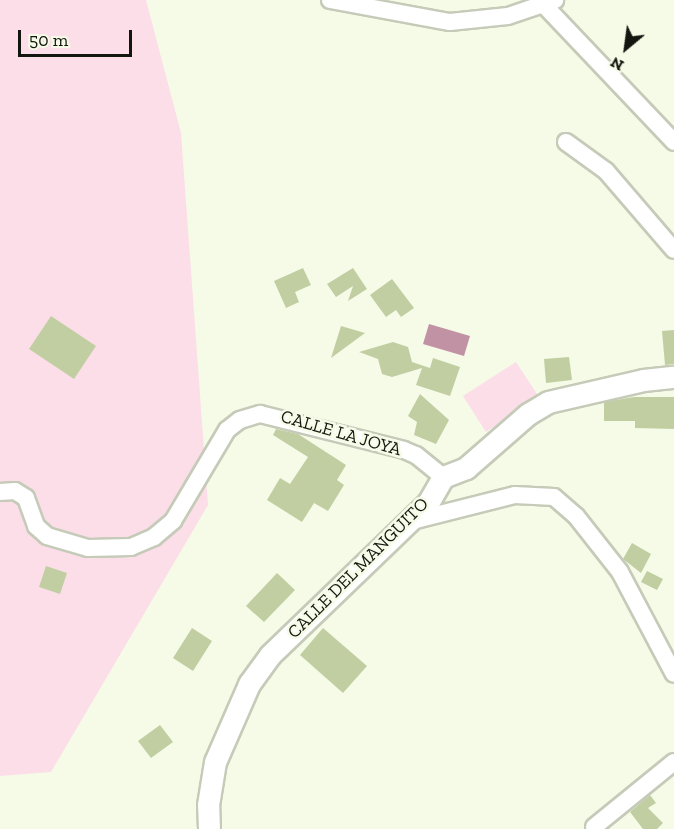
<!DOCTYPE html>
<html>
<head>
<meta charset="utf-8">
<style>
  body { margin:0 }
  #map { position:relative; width:674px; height:829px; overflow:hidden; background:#f5fbe7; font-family:"Zilla Slab",serif }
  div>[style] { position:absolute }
  .green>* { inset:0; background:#fcdee9 }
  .water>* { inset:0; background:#c192a4 }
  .building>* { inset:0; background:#c1cea2 }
  .roads { filter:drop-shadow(2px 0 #c5cbb8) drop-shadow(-2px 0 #c5cbb8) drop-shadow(0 2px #c5cbb8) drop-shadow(0 -2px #c5cbb8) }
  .minor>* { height:16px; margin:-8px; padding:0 8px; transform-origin:8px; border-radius:8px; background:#fff }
  .major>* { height:21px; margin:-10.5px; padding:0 10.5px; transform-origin:10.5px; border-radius:10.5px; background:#fff }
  span { translate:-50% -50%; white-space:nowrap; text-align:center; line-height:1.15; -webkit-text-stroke:5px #f5fbe7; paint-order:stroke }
  .street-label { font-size:18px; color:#13150f }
  .north { position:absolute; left:596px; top:18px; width:60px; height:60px; -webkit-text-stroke:4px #f5fbe7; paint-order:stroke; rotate:209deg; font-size:16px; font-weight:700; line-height:24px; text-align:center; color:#13150f }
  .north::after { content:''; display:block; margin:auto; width:21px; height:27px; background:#13150f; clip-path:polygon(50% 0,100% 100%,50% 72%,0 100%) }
  .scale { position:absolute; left:18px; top:30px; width:114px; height:27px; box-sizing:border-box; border:3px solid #13150f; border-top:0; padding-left:8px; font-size:18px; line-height:21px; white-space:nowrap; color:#13150f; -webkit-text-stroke:4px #f5fbe7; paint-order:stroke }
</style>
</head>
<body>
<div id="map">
  <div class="green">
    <div style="clip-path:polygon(0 0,146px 0,181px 133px,208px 505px,51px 772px,0 776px)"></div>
    <div style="clip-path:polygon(516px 362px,539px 397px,486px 432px,463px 396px)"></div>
  </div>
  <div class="water">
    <div style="clip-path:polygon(429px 324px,470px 336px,464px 356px,423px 344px)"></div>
  </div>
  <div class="building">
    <div style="clip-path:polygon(303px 268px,311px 285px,295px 292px,299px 302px,286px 308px,274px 281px)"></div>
    <div style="clip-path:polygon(353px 268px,367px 289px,348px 301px,353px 286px,336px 297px,327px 284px)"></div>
    <div style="clip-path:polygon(392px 279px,414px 308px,401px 317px,396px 310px,386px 317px,370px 295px)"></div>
    <div style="clip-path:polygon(51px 316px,96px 346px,74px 379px,29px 349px)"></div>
    <div style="clip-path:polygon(341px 326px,365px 333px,331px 358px)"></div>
    <div style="clip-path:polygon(674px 330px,674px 364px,665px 365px,662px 331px)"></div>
    <div style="clip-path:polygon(393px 342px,408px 347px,412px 362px,430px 368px,433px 358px,460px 367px,450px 396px,416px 385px,422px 368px,392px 377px,382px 374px,378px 359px,359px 352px)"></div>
    <div style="clip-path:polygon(569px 357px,572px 380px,546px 383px,544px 359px)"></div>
    <div style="clip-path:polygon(420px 394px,449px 420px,436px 444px,414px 435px,417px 422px,408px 416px)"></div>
    <div style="clip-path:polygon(634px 397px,674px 397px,674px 429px,635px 428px,635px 421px,604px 421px,604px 402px)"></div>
    <div style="clip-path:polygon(276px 429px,298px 434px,346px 465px,337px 480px,344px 485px,328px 511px,314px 503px,302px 522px,267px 500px,280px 478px,290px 484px,308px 457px,273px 435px)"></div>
    <div style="clip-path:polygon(632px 543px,651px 554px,641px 573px,623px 559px)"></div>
    <div style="clip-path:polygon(46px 566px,67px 573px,60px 594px,39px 587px)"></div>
    <div style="clip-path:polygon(647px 571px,663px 579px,657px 590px,641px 582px)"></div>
    <div style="clip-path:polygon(277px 573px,295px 590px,264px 622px,246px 606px)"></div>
    <div style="clip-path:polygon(192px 628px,212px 641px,193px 671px,173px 658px)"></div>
    <div style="clip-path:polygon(323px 628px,367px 666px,343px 693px,300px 655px)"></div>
    <div style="clip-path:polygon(160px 725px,173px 742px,151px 758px,138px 741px)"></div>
    <div style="clip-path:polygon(650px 795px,656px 803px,648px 808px,663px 823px,657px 829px,643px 829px,630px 812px)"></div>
  </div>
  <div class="roads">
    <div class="minor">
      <div style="left:330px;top:0;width:122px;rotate:10.4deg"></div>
      <div style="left:450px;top:22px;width:58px;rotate:-5.9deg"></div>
      <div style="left:508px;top:16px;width:50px;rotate:-18.8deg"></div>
      <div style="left:544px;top:5px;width:189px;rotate:46.5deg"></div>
      <div style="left:566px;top:142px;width:49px;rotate:35.9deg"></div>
      <div style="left:606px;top:171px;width:104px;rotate:49.3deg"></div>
      <div style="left:0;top:492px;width:15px;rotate:-4deg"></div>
      <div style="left:15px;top:491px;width:13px;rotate:32deg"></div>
      <div style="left:26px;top:498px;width:30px;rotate:70deg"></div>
      <div style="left:36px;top:526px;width:15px;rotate:42deg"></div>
      <div style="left:47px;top:536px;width:43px;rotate:16.3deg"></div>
      <div style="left:88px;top:548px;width:43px;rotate:-1.3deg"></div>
      <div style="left:131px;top:547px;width:25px;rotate:-23deg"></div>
      <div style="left:154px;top:537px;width:25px;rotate:-40deg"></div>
      <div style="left:173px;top:521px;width:106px;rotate:-59.3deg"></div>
      <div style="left:227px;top:430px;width:16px;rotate:-38deg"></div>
      <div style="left:240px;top:420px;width:21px;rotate:-17deg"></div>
      <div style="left:260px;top:414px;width:148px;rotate:14deg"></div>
      <div style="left:404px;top:450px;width:13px;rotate:23deg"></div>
      <div style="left:416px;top:455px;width:35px;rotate:39deg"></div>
      <div style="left:412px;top:521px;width:106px;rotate:-14.2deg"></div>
      <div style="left:515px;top:495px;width:39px;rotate:3deg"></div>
      <div style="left:554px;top:497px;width:29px;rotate:41deg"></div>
      <div style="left:576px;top:516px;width:71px;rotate:51.8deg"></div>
      <div style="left:620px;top:572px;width:115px;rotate:62.1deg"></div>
      <div style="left:594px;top:827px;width:103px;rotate:-39.1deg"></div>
    </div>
    <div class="major">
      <div style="left:209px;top:829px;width:24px;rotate:-92deg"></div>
      <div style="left:208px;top:805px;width:44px;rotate:-80.8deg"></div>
      <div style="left:215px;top:762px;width:85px;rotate:-66.4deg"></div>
      <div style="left:249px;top:684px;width:36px;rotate:-54deg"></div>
      <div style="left:270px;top:655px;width:219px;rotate:-43.9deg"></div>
      <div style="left:428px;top:503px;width:30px;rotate:-60deg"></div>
      <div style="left:443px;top:477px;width:25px;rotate:-21deg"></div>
      <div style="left:466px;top:468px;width:82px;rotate:-41.1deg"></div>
      <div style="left:528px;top:414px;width:23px;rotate:-31deg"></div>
      <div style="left:548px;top:402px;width:98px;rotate:-13deg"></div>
      <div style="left:643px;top:380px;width:31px;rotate:-6deg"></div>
    </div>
  </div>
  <div class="street-label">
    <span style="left:341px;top:433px;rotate:16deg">CALLE LA JOYA</span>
    <span style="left:358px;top:568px;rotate:-45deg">CALLE DEL MANGUITO</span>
  </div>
  <div class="north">N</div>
  <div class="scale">50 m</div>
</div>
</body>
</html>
